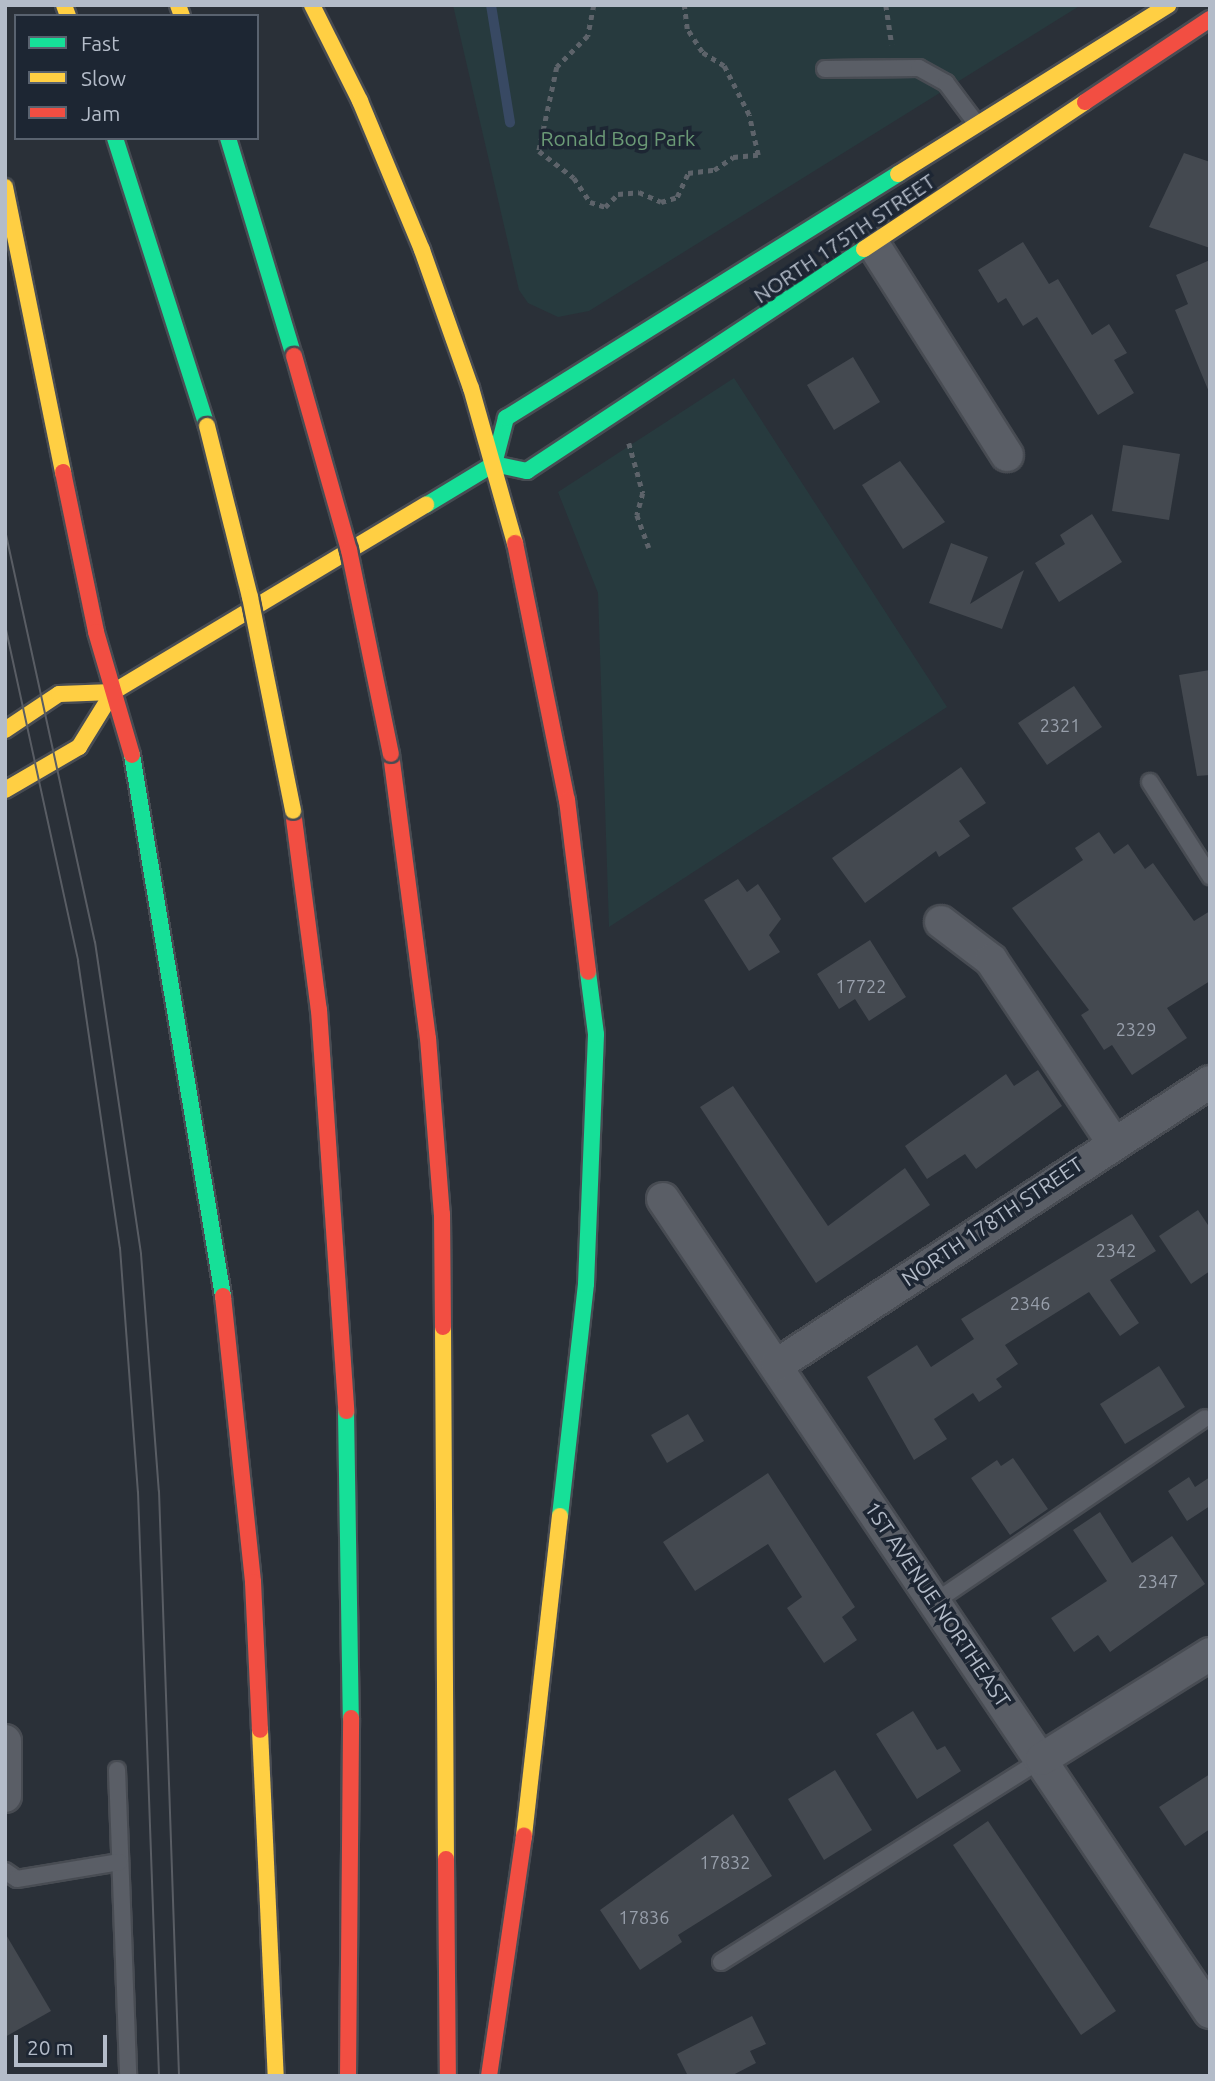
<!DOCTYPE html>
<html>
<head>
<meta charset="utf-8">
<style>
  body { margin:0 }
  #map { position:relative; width:1215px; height:2081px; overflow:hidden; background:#2a3038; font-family:Ubuntu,sans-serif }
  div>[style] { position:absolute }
  .green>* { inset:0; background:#273a3e }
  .stream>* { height:10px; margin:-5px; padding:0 5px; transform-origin:5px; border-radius:5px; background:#384963 }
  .building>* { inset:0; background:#444950 }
  .path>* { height:4.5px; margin-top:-2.25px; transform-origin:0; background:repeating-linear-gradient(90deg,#5d636a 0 5px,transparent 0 10px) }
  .roads { filter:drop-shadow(2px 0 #484c53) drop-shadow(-2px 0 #484c53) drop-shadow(0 2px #484c53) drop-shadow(0 -2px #484c53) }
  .lane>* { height:16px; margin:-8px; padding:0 8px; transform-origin:8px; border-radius:8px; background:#5a5e66 }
  .street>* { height:32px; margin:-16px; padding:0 16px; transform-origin:16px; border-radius:16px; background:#5a5e66 }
  .fast>* { height:16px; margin:-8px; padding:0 8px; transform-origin:8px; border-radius:8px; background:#16e098 }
  .slow>* { height:16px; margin:-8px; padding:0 8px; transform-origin:8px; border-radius:8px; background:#ffcf43 }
  .jam>* { height:16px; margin:-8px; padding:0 8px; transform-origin:8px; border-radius:8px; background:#f24e42 }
  .tram>* { height:2px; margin:-1px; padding:0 1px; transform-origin:1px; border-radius:1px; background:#595d64 }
  .bridges { filter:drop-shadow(2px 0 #474c53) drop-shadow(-2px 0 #474c53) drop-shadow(0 2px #474c53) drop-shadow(0 -2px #474c53) }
  .slow-bridge>* { height:16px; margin:-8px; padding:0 8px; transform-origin:8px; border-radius:8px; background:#ffcf43 }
  .jam-bridge>* { height:16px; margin:-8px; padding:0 8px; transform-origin:8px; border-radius:8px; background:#f24e42 }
  span { translate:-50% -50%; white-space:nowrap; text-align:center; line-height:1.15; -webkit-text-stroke:7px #1d2633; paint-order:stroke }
  .number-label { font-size:18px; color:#989fab }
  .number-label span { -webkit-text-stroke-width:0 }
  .park-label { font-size:21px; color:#6b9a76 }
  .street-label { font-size:21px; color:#b4bcc9 }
  .frame { position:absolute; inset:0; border:7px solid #b4bcc9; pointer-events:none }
  .legend { position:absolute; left:14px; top:14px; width:245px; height:126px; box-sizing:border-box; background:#1d2633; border:2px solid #59626f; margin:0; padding:9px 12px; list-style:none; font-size:21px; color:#b4bcc9 }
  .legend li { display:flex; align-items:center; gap:14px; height:35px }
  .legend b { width:35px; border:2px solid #59626f }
  .scale { position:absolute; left:14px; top:2035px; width:93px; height:32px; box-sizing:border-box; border:4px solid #b4bcc9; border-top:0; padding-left:9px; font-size:21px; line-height:24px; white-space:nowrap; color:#b4bcc9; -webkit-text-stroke:5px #1d2633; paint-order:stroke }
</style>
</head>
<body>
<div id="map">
  <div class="green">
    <div style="clip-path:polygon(453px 5px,1081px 5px,589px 311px,558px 317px,528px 303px,519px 290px)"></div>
    <div style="clip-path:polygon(734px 378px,947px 707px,609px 927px,598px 593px,558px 492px)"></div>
  </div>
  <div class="stream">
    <div style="left:491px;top:5px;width:119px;rotate:80.8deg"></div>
  </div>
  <div class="building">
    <div style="clip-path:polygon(1184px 153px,1210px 162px,1210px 248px,1149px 227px)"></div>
    <div style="clip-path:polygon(1023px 242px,1049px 284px,1058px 279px,1092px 335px,1109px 324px,1127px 353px,1114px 360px,1134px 393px,1098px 415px,1037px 317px,1023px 326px,1006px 298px,998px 303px,978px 270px)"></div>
    <div style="clip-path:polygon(1210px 260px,1210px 392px,1209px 392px,1175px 310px,1188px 304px,1176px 275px)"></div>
    <div style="clip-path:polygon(853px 357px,880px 402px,834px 430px,807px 385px)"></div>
    <div style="clip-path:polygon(1123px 445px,1180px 454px,1169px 520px,1112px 511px)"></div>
    <div style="clip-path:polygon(900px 461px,945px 522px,903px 549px,862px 485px)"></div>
    <div style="clip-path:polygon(1092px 514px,1122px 562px,1059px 602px,1035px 563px,1065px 544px,1060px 535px)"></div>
    <div style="clip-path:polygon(951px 543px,988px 557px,970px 604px,1024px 570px,1002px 629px,929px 603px)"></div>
    <div style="clip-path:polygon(1210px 670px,1210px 775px,1197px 776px,1179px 675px)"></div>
    <div style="clip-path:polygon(1074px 686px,1102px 727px,1047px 765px,1018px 723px)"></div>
    <div style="clip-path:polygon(961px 767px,986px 803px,959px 821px,970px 836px,939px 857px,936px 851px,865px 903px,832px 858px)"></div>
    <div style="clip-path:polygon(1099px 832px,1114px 854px,1128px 844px,1145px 869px,1153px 863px,1194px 921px,1210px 911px,1210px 981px,1167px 1008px,1187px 1038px,1132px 1075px,1112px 1045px,1104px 1050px,1081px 1015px,1089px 1010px,1012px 908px,1083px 860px,1075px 848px)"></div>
    <div style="clip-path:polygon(738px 879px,747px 892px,758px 884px,781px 919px,769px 935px,780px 952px,749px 971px,704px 900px)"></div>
    <div style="clip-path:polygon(870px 940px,906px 997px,869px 1021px,855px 999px,839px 1009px,817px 974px)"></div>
    <div style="clip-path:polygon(1038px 1070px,1062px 1106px,976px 1169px,965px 1154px,927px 1179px,905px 1146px,1006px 1074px,1014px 1086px)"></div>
    <div style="clip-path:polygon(733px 1086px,828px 1226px,905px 1168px,930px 1205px,816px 1283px,700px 1107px)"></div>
    <div style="clip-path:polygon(1198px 1210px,1210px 1228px,1210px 1271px,1191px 1284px,1159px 1236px)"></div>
    <div style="clip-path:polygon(1132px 1214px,1156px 1251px,1110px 1280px,1139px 1323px,1120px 1336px,1089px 1292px,1005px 1345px,1018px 1364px,996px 1379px,1002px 1387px,979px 1402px,973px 1393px,934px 1419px,947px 1439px,914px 1460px,867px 1377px,917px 1345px,931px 1367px,974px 1339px,961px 1319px)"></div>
    <div style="clip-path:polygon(1159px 1366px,1185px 1407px,1125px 1444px,1100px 1404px)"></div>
    <div style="clip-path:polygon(688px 1414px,704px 1441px,667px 1463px,651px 1435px)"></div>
    <div style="clip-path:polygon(1013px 1458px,1048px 1509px,1010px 1535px,971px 1478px,997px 1460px,1001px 1466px)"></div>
    <div style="clip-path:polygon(768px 1473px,855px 1607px,842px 1617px,857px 1640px,824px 1663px,787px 1608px,802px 1597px,768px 1544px,695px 1591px,663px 1542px)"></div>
    <div style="clip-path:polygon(1189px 1477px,1195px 1487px,1210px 1477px,1210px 1506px,1187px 1521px,1168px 1491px)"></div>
    <div style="clip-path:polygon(1100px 1512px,1132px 1563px,1172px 1536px,1205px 1584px,1110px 1652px,1098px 1635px,1074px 1652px,1051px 1618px,1107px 1581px,1073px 1530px)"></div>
    <div style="clip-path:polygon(913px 1711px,937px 1750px,945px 1746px,961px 1771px,917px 1799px,876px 1734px)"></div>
    <div style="clip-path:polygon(835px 1770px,872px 1830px,824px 1860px,788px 1799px)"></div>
    <div style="clip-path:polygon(1210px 1774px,1210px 1829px,1185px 1846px,1159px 1807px)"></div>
    <div style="clip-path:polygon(733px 1814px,772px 1876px,678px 1935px,682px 1942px,640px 1970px,600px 1910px)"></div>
    <div style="clip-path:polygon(988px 1821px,1116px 2011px,1081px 2035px,953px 1845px)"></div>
    <div style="clip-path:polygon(5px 1933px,51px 2011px,5px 2037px)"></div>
    <div style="clip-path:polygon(752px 2016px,766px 2044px,750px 2051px,756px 2063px,731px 2076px,688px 2076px,677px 2054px)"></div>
  </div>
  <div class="path">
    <div style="left:594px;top:5px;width:32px;rotate:101deg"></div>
    <div style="left:588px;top:36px;width:44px;rotate:135deg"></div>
    <div style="left:557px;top:67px;width:86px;rotate:102.1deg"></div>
    <div style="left:539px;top:151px;width:44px;rotate:37.6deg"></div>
    <div style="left:574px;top:178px;width:29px;rotate:56deg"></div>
    <div style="left:590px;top:202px;width:16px;rotate:18deg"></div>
    <div style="left:605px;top:207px;width:18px;rotate:-45deg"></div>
    <div style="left:618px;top:194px;width:21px;rotate:-5deg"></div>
    <div style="left:639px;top:192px;width:24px;rotate:24deg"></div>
    <div style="left:661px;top:202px;width:17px;rotate:-17deg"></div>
    <div style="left:677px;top:197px;width:26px;rotate:-65deg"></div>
    <div style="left:688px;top:173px;width:26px;rotate:-7deg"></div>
    <div style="left:714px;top:170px;width:23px;rotate:-34deg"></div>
    <div style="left:733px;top:157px;width:25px;rotate:-5deg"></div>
    <div style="left:758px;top:155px;width:41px;rotate:-102.7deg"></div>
    <div style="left:749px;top:115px;width:55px;rotate:-117deg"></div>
    <div style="left:724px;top:66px;width:26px;rotate:-148deg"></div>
    <div style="left:702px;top:52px;width:27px;rotate:-123deg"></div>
    <div style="left:687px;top:29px;width:24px;rotate:-97deg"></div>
    <div style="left:886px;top:5px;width:40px;rotate:81.5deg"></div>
    <div style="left:629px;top:443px;width:52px;rotate:74.4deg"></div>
    <div style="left:643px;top:493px;width:23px;rotate:105deg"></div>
    <div style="left:637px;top:515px;width:35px;rotate:70deg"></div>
  </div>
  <div class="roads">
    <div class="lane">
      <div style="left:825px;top:69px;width:94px;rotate:-0.6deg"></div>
      <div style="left:919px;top:68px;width:31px;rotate:29deg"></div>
      <div style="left:946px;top:83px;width:50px;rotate:53.1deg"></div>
      <div style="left:1150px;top:782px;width:112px;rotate:57.4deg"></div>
      <div style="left:936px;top:1601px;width:325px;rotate:-34.2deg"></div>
      <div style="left:117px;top:1770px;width:306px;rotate:87.9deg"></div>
      <div style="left:5px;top:1871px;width:14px;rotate:34deg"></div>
      <div style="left:17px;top:1879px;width:104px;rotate:-9.4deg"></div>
      <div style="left:721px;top:1962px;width:380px;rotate:-32.3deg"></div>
    </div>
    <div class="street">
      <div style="left:873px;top:244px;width:250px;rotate:57.6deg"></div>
      <div style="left:941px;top:922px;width:63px;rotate:37.2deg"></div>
      <div style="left:991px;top:960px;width:218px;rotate:56.2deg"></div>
      <div style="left:663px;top:1199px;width:980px;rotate:56.07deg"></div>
      <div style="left:777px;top:1365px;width:517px;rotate:-33.17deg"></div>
      <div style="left:5px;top:1741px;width:55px;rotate:90deg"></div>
      <div style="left:1042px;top:1759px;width:198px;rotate:-32deg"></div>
    </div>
    <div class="fast">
      <div style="left:115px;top:138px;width:302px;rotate:72.3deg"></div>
      <div style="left:228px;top:138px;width:228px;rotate:73.2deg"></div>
      <div style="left:494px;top:464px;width:34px;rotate:12deg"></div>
      <div style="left:527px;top:471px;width:404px;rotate:-33.4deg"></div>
      <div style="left:426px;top:505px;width:79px;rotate:-31.1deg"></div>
      <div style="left:494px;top:464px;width:48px;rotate:-75.4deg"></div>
      <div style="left:506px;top:418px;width:462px;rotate:-31.9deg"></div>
      <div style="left:132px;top:755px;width:549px;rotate:80.45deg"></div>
      <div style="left:346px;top:1411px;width:307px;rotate:89.1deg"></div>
      <div style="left:560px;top:1516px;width:233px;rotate:-83.6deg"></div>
      <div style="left:586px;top:1284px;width:250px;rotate:-87.7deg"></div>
      <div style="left:596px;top:1034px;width:63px;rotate:-97.4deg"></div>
    </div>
    <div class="slow">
      <div style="left:64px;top:5px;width:12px;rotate:70deg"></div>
      <div style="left:178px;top:5px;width:12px;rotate:70deg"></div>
      <div style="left:312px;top:5px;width:107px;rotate:63.4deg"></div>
      <div style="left:360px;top:101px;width:161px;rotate:67.4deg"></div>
      <div style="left:422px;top:250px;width:146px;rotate:70.5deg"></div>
      <div style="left:471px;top:388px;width:161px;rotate:74.2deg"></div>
      <div style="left:898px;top:174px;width:319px;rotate:-32deg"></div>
      <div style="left:5px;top:187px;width:291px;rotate:78.5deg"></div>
      <div style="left:864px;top:249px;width:265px;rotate:-33.6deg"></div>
      <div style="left:5px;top:730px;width:65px;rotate:-33.7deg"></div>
      <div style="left:59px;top:694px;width:54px;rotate:-2.1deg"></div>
      <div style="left:5px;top:790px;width:86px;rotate:-30.2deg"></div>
      <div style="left:79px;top:747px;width:65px;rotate:-58.3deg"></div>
      <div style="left:113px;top:692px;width:365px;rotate:-30.9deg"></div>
      <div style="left:443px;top:1327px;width:532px;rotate:89.68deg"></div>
      <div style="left:260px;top:1730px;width:346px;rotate:87.4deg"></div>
      <div style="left:524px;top:1836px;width:322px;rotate:-83.6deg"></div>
    </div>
    <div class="jam">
      <div style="left:1085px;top:102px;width:150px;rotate:-33.6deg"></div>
      <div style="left:63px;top:472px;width:163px;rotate:78.3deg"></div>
      <div style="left:96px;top:632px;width:128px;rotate:73.7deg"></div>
      <div style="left:515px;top:543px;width:262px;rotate:78.6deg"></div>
      <div style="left:567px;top:800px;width:173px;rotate:83deg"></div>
      <div style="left:391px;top:754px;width:286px;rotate:82.6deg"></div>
      <div style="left:428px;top:1038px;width:177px;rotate:85.5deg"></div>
      <div style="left:442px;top:1214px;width:113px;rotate:89.5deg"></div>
      <div style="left:293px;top:811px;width:201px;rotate:82.6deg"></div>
      <div style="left:319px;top:1010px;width:402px;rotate:86.1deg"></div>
      <div style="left:223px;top:1296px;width:288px;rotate:84deg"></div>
      <div style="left:253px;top:1582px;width:148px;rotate:87.3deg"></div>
      <div style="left:446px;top:1859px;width:217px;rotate:89.5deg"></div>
      <div style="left:348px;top:2076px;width:358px;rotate:-89.5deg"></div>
      <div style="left:489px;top:2076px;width:243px;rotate:-81.7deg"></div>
    </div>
  </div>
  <div class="tram">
    <div style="left:5px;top:530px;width:422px;rotate:77.7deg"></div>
    <div style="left:95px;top:942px;width:315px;rotate:81.6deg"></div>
    <div style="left:141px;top:1254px;width:238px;rotate:85.7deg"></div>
    <div style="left:159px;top:1491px;width:585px;rotate:88.04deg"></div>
    <div style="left:5px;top:625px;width:344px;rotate:77.7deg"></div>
    <div style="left:78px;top:961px;width:290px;rotate:81.7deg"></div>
    <div style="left:120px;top:1248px;width:245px;rotate:85.8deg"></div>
    <div style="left:138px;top:1492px;width:584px;rotate:87.94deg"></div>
  </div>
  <div class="bridges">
    <div class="slow-bridge">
      <div style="left:207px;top:426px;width:176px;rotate:75.9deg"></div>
      <div style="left:250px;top:597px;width:218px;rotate:78.6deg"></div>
    </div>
    <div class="jam-bridge">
      <div style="left:294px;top:356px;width:202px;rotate:74.2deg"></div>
      <div style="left:349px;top:550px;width:208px;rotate:78.4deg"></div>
    </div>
  </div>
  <div class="number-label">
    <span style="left:1060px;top:725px">2321</span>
    <span style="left:861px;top:986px">17722</span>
    <span style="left:1136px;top:1029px">2329</span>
    <span style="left:1116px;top:1250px">2342</span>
    <span style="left:1030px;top:1303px">2346</span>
    <span style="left:1158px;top:1581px">2347</span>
    <span style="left:725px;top:1862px">17832</span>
    <span style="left:644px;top:1917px">17836</span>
  </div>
  <div class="park-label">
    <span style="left:618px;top:138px">Ronald Bog Park</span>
  </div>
  <div class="street-label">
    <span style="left:844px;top:238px;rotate:-34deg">NORTH 175TH STREET</span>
    <span style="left:992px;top:1221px;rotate:-34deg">NORTH 178TH STREET</span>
    <span style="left:938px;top:1604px;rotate:56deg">1ST AVENUE NORTHEAST</span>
  </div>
  <div class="frame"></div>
  <ul class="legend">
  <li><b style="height:9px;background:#16e098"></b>Fast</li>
  <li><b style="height:9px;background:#ffcf43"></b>Slow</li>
  <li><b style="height:9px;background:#f24e42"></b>Jam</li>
  </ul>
  <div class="scale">20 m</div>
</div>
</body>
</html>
